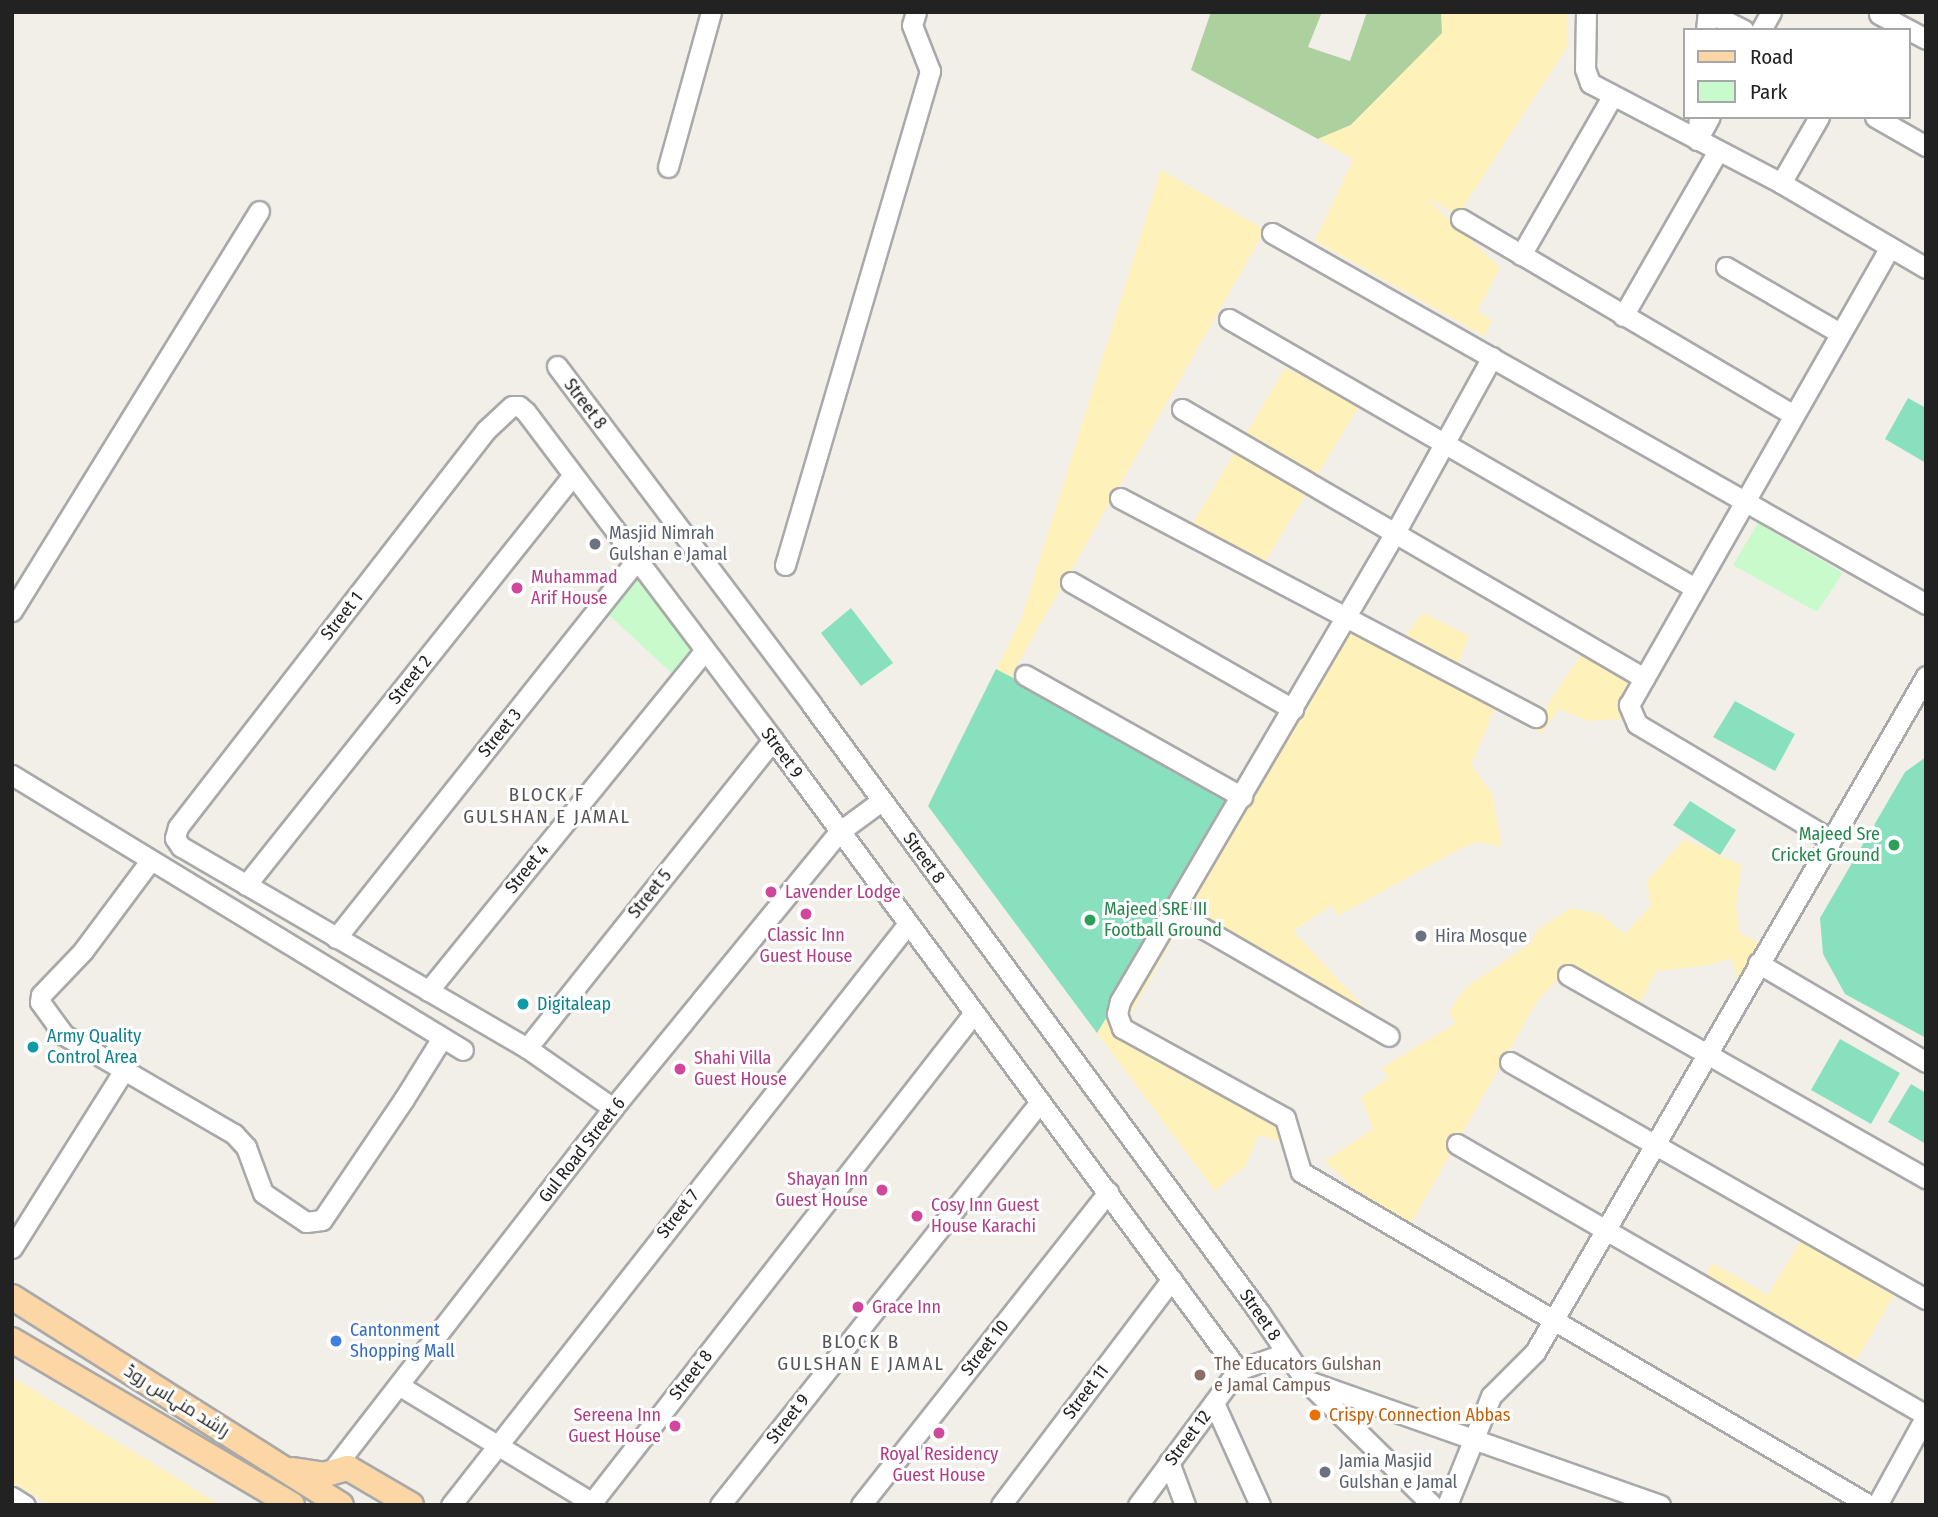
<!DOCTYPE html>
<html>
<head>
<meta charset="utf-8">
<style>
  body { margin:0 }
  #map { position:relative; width:1938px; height:1517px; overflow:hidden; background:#f2efe9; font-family:"Fira Sans Condensed",Cairo,sans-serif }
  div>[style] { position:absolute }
  .forest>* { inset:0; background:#add19e }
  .sand>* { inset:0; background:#fff1ba }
  .park>* { inset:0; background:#c8facc }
  .pitch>* { inset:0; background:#88e0be }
  .roads { filter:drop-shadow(2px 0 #a9a9a9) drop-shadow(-2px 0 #a9a9a9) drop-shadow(0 2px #a9a9a9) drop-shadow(0 -2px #a9a9a9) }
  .minor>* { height:19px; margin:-9.5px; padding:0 9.5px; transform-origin:9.5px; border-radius:9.5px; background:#fff }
  .major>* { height:24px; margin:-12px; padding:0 12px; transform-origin:12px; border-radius:12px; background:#fcd6a4 }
  .dots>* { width:19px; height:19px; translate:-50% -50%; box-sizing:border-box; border:4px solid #fff; border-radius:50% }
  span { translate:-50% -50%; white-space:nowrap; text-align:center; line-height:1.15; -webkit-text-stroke:6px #fff; paint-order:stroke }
  .street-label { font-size:18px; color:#222 }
  .worship-label { font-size:18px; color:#5b616d }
  .left { translate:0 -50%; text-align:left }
  .hotel-label { font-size:18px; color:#b23c85 }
  .right { translate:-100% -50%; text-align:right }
  .leisure-label { font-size:18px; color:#27864d }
  .culture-label { font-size:18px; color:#0d838f }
  .shop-label { font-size:18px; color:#366cbe }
  .education-label { font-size:18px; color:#785e54 }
  .food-label { font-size:18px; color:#c56008 }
  .neighbourhood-label { font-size:19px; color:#555; letter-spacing:2px }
  .frame { position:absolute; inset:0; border:14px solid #222; pointer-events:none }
  .legend { position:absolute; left:1683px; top:28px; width:228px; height:91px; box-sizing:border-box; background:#fff; border:2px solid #a7a7a7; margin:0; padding:9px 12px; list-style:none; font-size:21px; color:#222 }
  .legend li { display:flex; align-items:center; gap:14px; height:35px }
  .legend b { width:35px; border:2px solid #a7a7a7 }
</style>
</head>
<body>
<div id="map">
  <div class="forest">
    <div style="clip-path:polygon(1211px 12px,1322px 12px,1308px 47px,1350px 61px,1367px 12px,1441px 12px,1443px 33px,1351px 125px,1318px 139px,1191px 70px)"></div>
  </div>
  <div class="sand">
    <div style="clip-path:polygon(1441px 12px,1568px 12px,1567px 47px,1458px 215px,1426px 198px,1500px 268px,1477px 311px,1492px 320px,1484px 336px,1315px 241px,1353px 159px,1318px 139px,1351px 125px,1442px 33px)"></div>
    <div style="clip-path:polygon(1161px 170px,1265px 230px,1010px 677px,1246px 807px,1360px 615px,1400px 642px,1423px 613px,1469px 636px,1456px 669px,1542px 713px,1591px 640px,1659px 674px,1639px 710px,1623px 719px,1589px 721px,1559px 709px,1542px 733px,1495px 708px,1471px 764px,1492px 794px,1502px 847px,1478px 842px,1461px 848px,1338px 916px,1332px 905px,1293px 931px,1376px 1020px,1181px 924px,1128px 1019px,1289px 1110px,1307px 1148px,1258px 1135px,1246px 1165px,1215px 1191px,928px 806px,1021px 620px)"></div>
    <div style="clip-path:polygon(1285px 368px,1360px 404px,1263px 565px,1193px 523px)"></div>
    <div style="clip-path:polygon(1684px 839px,1741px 865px,1736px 907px,1739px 933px,1762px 944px,1738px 982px,1731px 958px,1710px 965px,1656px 971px,1631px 1021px,1557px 980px,1537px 1001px,1410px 1225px,1353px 1188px,1325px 1161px,1373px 1129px,1361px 1097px,1388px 1078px,1382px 1068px,1456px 1023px,1449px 1012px,1465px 988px,1531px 943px,1537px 930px,1571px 908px,1600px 914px,1625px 934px,1651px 905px,1647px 881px)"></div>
    <div style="clip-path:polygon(1803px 1237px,1896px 1292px,1854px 1364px,1705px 1277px,1712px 1263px,1768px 1295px)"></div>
    <div style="clip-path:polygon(12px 1377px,220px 1505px,50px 1505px,12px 1482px)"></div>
  </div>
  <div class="park">
    <div style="clip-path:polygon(1758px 523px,1843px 573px,1817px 612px,1733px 565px)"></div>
    <div style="clip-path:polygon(643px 572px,705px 650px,680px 681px,609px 615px)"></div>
  </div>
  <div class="pitch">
    <div style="clip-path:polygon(1908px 398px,1926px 408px,1926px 463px,1885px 439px)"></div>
    <div style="clip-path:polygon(851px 608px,893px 663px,861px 686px,821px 633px)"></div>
    <div style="clip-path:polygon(996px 669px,1242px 797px,1097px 1033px,928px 806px)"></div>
    <div style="clip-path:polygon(1735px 701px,1795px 734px,1775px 771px,1713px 737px)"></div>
    <div style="clip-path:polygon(1926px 757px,1926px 1038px,1845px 994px,1823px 954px,1820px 918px,1905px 772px)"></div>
    <div style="clip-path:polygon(1690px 801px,1736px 830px,1720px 855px,1673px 825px)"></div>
    <div style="clip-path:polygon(1840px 1039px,1900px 1073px,1871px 1124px,1811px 1090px)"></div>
    <div style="clip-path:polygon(1911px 1084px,1926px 1093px,1926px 1144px,1888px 1122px)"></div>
  </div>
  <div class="roads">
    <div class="minor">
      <div style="left:1586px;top:12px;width:57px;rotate:91deg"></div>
      <div style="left:1585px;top:69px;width:15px;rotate:70deg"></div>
      <div style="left:1590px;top:83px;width:216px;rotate:27.6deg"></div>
      <div style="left:1781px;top:183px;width:168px;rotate:30.4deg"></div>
      <div style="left:1879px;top:14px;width:53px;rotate:28deg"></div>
      <div style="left:1706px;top:30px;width:18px;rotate:-84deg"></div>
      <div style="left:1708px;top:12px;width:40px;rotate:26.6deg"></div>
      <div style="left:1761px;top:30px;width:21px;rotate:-61deg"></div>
      <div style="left:1699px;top:117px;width:23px;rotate:95deg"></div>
      <div style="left:1697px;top:140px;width:26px;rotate:-61deg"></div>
      <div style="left:1875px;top:117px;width:59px;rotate:29.6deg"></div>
      <div style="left:668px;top:167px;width:161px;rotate:-74.5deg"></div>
      <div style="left:1781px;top:183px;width:76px;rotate:-60.1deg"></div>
      <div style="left:1461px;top:219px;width:386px;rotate:30.5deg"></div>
      <div style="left:1272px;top:233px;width:752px;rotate:29.57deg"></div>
      <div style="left:1521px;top:255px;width:182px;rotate:-60.1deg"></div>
      <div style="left:1726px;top:267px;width:132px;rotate:30.1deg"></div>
      <div style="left:1623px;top:316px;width:190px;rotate:-60.1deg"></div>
      <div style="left:1229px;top:319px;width:538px;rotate:30deg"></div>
      <div style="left:1492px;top:357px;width:199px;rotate:118.9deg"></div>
      <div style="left:1396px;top:531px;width:545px;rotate:120.42deg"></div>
      <div style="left:1120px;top:1001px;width:13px;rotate:103deg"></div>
      <div style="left:1117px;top:1014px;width:15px;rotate:70deg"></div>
      <div style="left:1122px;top:1028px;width:186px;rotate:28.9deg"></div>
      <div style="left:1285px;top:1118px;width:56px;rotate:73.5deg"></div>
      <div style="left:1301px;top:1172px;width:658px;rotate:30.38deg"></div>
      <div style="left:557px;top:366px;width:424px;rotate:53deg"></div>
      <div style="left:812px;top:705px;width:754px;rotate:53.63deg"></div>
      <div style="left:1259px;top:1312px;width:82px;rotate:55.9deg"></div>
      <div style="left:1305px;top:1380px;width:178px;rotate:44.5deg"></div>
      <div style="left:1182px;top:409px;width:535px;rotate:30.21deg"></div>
      <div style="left:1120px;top:498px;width:470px;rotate:27.8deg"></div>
      <div style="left:785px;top:565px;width:515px;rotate:-73.64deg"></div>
      <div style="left:930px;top:71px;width:49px;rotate:-111.4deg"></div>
      <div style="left:912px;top:25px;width:14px;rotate:-73deg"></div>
      <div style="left:1071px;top:582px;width:256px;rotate:29.8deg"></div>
      <div style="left:12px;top:611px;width:470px;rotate:-58.3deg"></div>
      <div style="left:1025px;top:675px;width:249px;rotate:29.3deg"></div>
      <div style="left:12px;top:775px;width:528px;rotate:31.37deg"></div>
      <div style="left:1830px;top:839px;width:225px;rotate:-149.2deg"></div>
      <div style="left:1637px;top:724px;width:21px;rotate:-113deg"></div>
      <div style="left:1629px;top:705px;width:527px;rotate:-60.32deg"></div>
      <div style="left:150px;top:861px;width:112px;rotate:126.7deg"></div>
      <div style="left:83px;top:951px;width:61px;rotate:133.7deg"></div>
      <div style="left:41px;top:995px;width:7px;rotate:98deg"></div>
      <div style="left:40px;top:1002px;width:41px;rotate:54deg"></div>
      <div style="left:64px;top:1035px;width:197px;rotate:30.2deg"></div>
      <div style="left:234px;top:1134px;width:18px;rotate:47deg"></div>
      <div style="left:246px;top:1147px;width:49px;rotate:69.7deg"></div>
      <div style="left:263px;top:1193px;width:52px;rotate:34deg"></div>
      <div style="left:306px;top:1222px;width:16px;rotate:-7deg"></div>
      <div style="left:322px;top:1220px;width:146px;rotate:-55.9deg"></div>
      <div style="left:404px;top:1099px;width:72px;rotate:-58.1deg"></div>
      <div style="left:246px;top:885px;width:524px;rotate:-51.43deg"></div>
      <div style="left:1175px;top:912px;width:247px;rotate:30.1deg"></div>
      <div style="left:336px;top:938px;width:483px;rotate:-51.5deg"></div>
      <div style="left:1758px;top:963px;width:195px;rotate:30.5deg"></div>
      <div style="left:1568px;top:975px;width:412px;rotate:29.6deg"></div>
      <div style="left:428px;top:991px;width:439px;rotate:-50.9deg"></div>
      <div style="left:527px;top:1048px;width:394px;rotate:-51.4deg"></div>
      <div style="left:1510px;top:1062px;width:479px;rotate:29.7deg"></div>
      <div style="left:613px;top:1108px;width:105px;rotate:-145.1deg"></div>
      <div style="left:527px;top:1048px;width:400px;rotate:-149.8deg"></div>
      <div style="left:181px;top:847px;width:11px;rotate:-124deg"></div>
      <div style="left:175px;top:838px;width:11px;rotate:-75deg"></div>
      <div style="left:178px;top:827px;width:502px;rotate:-52.2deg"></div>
      <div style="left:486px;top:430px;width:35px;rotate:-43deg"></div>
      <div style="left:512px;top:406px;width:7px"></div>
      <div style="left:519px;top:406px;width:9px;rotate:41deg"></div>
      <div style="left:526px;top:412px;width:411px;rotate:53deg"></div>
      <div style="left:773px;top:740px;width:783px;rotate:53.57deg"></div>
      <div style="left:1457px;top:1144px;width:542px;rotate:30.02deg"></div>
      <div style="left:12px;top:1248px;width:210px;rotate:-57.8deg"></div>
      <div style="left:1238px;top:1370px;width:51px;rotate:-19.5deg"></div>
      <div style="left:1311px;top:1382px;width:370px;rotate:19.4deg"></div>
      <div style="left:400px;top:1386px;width:229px;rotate:31.3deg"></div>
      <div style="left:1214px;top:1403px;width:112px;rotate:65.7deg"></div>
      <div style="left:1169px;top:1462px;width:46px;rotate:69.6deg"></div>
      <div style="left:330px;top:1473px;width:462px;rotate:-52.2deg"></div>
      <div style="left:613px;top:1108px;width:357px;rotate:-50.7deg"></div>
      <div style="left:839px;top:832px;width:52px;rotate:-36.4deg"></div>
      <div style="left:12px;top:1497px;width:15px;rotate:32deg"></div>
      <div style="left:451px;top:1505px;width:738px;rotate:-51.83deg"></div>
      <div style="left:590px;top:1505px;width:623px;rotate:-52.04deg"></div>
      <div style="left:720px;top:1505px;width:515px;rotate:-51.55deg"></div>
      <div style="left:861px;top:1505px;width:399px;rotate:-51.7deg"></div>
      <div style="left:1001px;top:1505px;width:283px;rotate:-52.9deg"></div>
      <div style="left:1138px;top:1505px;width:168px;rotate:-53.5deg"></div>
      <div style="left:1447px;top:1505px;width:118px;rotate:-68deg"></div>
      <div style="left:1491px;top:1396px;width:62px;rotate:-45deg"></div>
      <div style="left:1535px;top:1352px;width:781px;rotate:-59.95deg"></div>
      <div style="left:1877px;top:1505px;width:102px;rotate:-61.2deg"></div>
    </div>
    <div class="major">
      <div style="left:12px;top:1297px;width:389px;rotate:32.3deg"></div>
      <div style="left:12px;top:1340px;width:325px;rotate:30.5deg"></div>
      <div style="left:293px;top:1470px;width:30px;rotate:9deg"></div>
      <div style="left:323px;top:1475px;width:26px;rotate:-16deg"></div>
      <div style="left:348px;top:1468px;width:73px;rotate:30.4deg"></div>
    </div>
  </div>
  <div class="dots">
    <div style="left:595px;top:544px;background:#6b7280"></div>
    <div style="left:517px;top:588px;background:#d1479c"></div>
    <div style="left:1894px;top:845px;background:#2e9e5b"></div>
    <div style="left:771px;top:892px;background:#d1479c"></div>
    <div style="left:806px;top:914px;background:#d1479c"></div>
    <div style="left:1090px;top:920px;background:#2e9e5b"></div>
    <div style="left:1421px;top:936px;background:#6b7280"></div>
    <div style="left:523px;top:1004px;background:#0f9aa8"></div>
    <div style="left:33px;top:1047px;background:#0f9aa8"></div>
    <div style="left:680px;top:1069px;background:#d1479c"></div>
    <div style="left:882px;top:1190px;background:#d1479c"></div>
    <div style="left:917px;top:1216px;background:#d1479c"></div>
    <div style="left:858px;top:1307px;background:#d1479c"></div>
    <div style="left:336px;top:1341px;background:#3f7fe0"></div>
    <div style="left:1200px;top:1375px;background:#8d6e63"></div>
    <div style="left:1315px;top:1415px;background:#e8710a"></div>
    <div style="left:675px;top:1426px;background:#d1479c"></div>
    <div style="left:939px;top:1433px;background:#d1479c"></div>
    <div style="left:1325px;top:1472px;background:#6b7280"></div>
  </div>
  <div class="street-label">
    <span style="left:585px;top:404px;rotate:53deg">Street 8</span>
    <span style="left:342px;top:616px;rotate:-52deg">Street 1</span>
    <span style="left:410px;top:680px;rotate:-51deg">Street 2</span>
    <span style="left:500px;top:733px;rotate:-51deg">Street 3</span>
    <span style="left:782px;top:753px;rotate:54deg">Street 9</span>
    <span style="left:924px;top:858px;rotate:54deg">Street 8</span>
    <span style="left:527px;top:869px;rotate:-51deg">Street 4</span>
    <span style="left:650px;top:894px;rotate:-51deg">Street 5</span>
    <span style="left:582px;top:1150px;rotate:-52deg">Gul Road Street 6</span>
    <span style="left:678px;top:1214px;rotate:-52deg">Street 7</span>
    <span style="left:1260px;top:1315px;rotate:55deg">Street 8</span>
    <span style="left:985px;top:1348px;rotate:-52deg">Street 10</span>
    <span style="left:691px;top:1375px;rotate:-52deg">Street 8</span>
    <span style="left:1086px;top:1392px;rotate:-53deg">Street 11</span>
    <span style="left:177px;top:1401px;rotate:32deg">راشد منہاس روڈ</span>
    <span style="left:788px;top:1419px;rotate:-52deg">Street 9</span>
    <span style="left:1188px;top:1438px;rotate:-53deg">Street 12</span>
  </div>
  <div class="worship-label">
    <span class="left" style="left:609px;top:544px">Masjid Nimrah<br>Gulshan e Jamal</span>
    <span class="left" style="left:1435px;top:936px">Hira Mosque</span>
    <span class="left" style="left:1339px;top:1472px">Jamia Masjid<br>Gulshan e Jamal</span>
  </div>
  <div class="hotel-label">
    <span class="left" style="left:531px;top:588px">Muhammad<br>Arif House</span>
    <span class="left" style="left:785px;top:892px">Lavender Lodge</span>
    <span style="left:806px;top:946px">Classic Inn<br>Guest House</span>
    <span class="left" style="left:694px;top:1069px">Shahi Villa<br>Guest House</span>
    <span class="right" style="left:868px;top:1190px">Shayan Inn<br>Guest House</span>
    <span class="left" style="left:931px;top:1216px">Cosy Inn Guest<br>House Karachi</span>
    <span class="left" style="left:872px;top:1307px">Grace Inn</span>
    <span class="right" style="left:661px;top:1426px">Sereena Inn<br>Guest House</span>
    <span style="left:939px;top:1465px">Royal Residency<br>Guest House</span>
  </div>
  <div class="leisure-label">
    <span class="right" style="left:1880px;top:845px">Majeed Sre<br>Cricket Ground</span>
    <span class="left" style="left:1104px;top:920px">Majeed SRE III<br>Football Ground</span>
  </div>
  <div class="culture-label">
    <span class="left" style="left:537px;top:1004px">Digitaleap</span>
    <span class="left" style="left:47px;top:1047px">Army Quality<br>Control Area</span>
  </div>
  <div class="shop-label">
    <span class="left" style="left:350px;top:1341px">Cantonment<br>Shopping Mall</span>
  </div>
  <div class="education-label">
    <span class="left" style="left:1214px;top:1375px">The Educators Gulshan<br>e Jamal Campus</span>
  </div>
  <div class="food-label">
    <span class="left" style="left:1329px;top:1415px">Crispy Connection Abbas</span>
  </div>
  <div class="neighbourhood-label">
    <span style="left:547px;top:806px">BLOCK F<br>GULSHAN E JAMAL</span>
    <span style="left:861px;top:1353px">BLOCK B<br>GULSHAN E JAMAL</span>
  </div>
  <div class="frame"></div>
  <ul class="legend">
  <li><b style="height:9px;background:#fcd6a4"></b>Road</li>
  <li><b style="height:19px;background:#c8facc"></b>Park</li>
  </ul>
</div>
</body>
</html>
